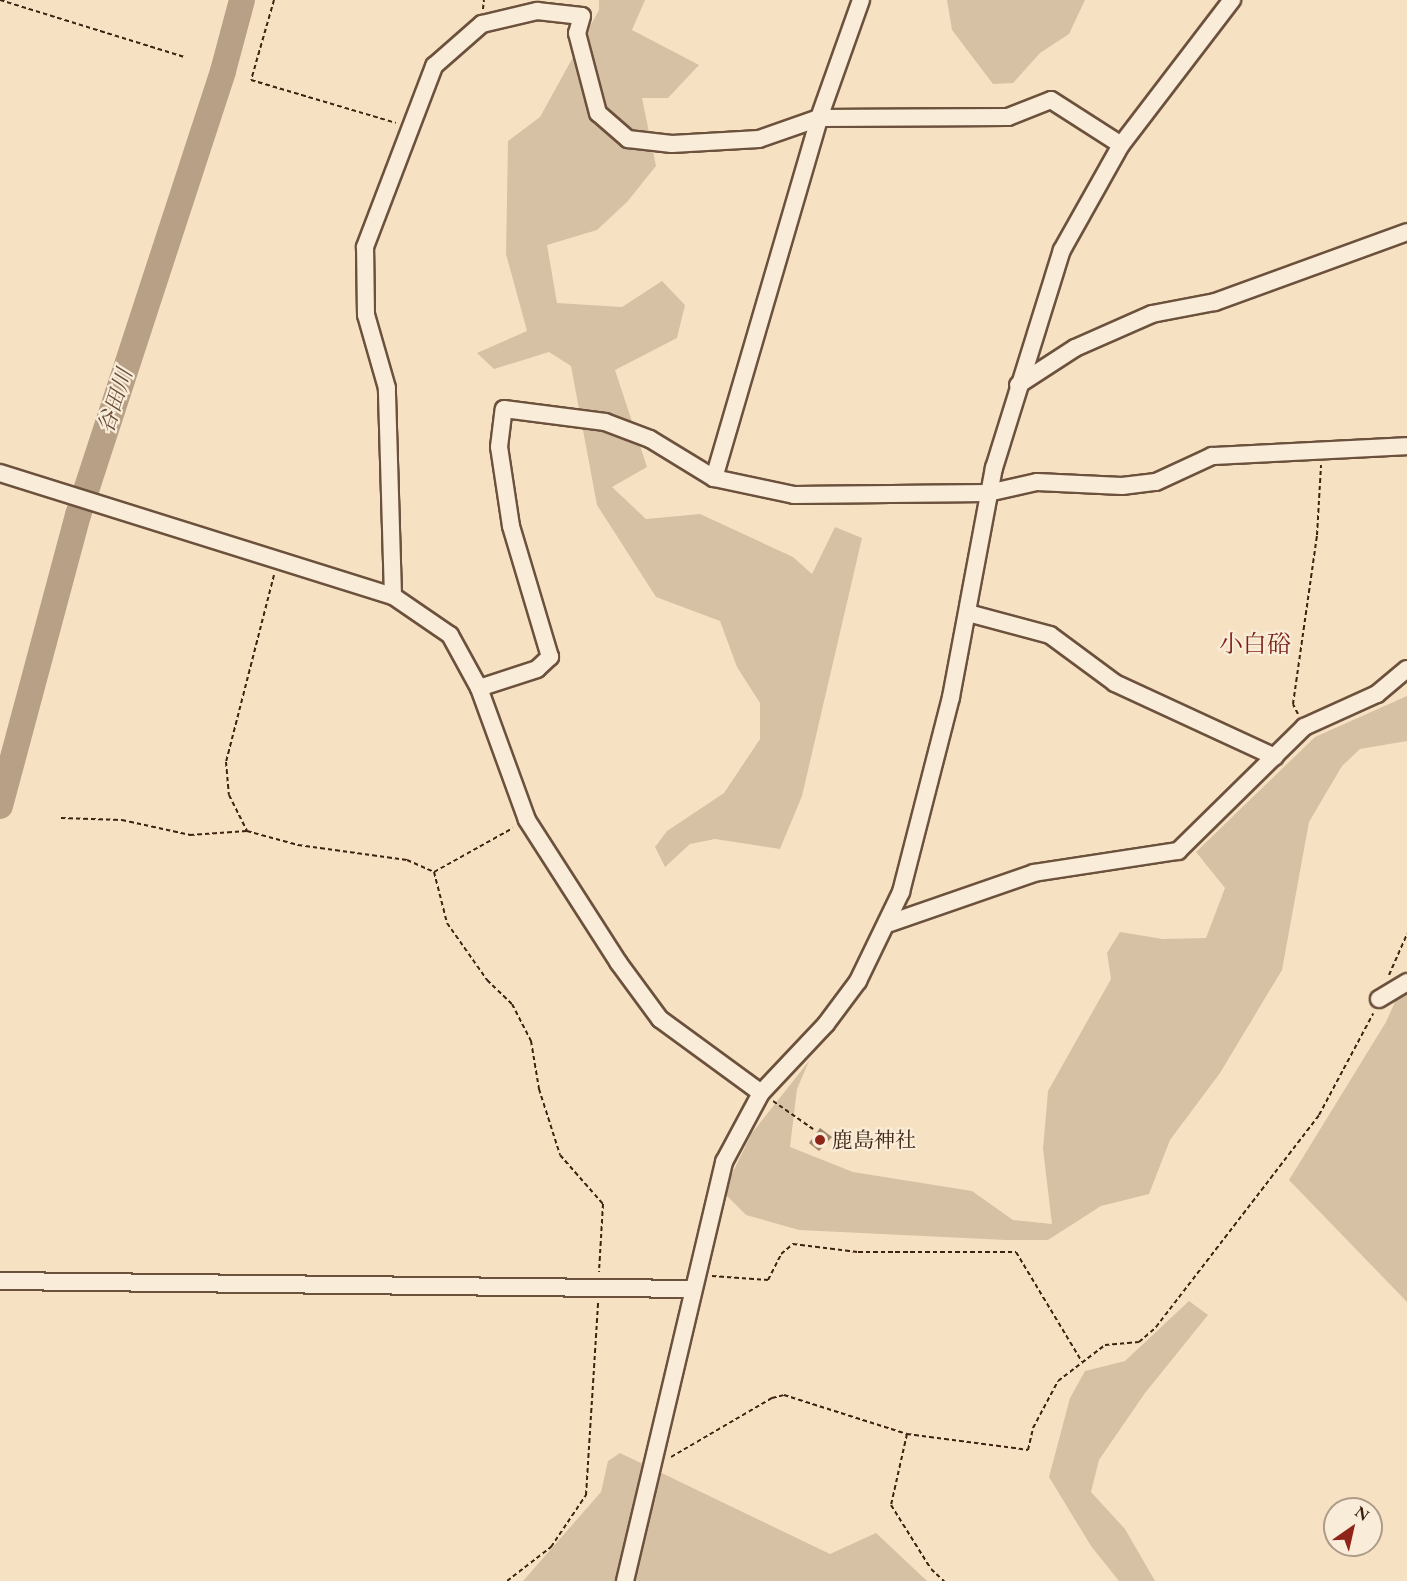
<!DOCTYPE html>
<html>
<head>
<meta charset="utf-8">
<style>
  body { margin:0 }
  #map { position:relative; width:1407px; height:1581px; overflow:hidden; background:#f6e2c3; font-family:"EB Garamond","Noto Serif JP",serif }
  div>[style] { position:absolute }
  .green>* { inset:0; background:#d7c1a5 }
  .river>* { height:26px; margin:-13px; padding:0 13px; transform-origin:13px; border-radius:13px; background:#b7a086 }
  .building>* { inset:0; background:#9e856d }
  .path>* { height:2px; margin-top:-1px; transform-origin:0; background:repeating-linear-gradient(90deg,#3e2110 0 4.5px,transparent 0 7.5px) }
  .roads { filter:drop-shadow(2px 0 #6c513d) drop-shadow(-2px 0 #6c513d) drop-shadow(0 2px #6c513d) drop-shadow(0 -2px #6c513d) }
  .minor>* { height:16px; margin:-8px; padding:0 8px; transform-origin:8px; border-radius:8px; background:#f9ecd8 }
  .dots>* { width:16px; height:16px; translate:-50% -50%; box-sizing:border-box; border:3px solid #f9ecd8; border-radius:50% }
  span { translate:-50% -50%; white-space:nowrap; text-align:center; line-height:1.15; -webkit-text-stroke:4.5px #f9ecd8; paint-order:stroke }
  .poi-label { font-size:21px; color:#3e2110 }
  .left { translate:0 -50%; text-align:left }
  .water-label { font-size:22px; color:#684d39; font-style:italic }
  .quarter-label { font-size:24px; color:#7a1f14 }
  .north { position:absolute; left:1323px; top:1497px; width:60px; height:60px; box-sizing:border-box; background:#f9ecd8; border:2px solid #ae9b88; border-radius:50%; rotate:34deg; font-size:16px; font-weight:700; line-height:24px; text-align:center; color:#3e2110 }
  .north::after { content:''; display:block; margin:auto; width:21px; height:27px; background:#8f2418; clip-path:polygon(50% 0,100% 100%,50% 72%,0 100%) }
</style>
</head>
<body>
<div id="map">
  <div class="green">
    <div style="clip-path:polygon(599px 0,645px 0,632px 30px,699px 65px,668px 98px,642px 98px,656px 166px,627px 202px,597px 230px,547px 245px,557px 303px,622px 307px,662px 281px,685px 305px,677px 338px,615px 370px,647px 467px,612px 487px,646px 519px,700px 514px,793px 557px,812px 574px,835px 527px,862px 538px,802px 796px,780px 849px,715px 839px,690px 844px,665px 867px,655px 847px,667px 831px,724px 793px,760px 739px,760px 703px,737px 667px,720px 621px,656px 597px,597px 505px,571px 366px,549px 352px,494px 369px,477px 353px,527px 331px,506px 254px,508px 141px,540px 117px,599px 10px)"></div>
    <div style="clip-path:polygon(947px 0,1085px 0,1069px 34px,1040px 53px,1013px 83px,993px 84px,952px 30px)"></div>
    <div style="clip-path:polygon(1407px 696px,1407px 741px,1360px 749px,1342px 766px,1309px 822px,1282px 970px,1220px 1073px,1170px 1140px,1149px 1194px,1101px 1206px,1048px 1240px,1006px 1240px,799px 1230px,746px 1215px,723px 1192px,752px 1133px,809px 1061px,797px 1089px,790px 1147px,853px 1172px,972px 1191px,1013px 1220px,1052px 1224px,1043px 1149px,1048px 1091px,1111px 979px,1107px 953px,1120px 932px,1163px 939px,1206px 938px,1225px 888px,1196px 852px,1315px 737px)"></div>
    <div style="clip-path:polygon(1407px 975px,1407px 1302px,1289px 1180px,1386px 1022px)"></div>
    <div style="clip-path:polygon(1189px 1301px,1208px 1315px,1145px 1393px,1099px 1460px,1091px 1492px,1125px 1529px,1155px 1581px,1119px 1581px,1091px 1546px,1049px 1477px,1070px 1398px,1085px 1371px,1125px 1361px)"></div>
    <div style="clip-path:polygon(620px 1453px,830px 1554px,876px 1533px,927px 1581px,523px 1581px,601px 1492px,608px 1461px)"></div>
  </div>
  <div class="river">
    <div style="left:0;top:806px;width:301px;rotate:-75deg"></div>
    <div style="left:78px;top:515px;width:467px;rotate:-71.9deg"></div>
    <div style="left:223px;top:71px;width:73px;rotate:-75deg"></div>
  </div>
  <div class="building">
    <div style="clip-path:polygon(820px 1128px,832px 1137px,819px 1151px,809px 1143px)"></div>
  </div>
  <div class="path">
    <div style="left:0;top:0;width:193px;rotate:17.2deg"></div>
    <div style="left:274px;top:0;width:83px;rotate:106deg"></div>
    <div style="left:251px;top:80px;width:151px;rotate:16.5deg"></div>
    <div style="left:483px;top:9px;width:9px;rotate:-84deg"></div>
    <div style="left:274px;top:575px;width:193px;rotate:104.4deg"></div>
    <div style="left:226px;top:762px;width:33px;rotate:85deg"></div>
    <div style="left:229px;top:795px;width:40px;rotate:63.4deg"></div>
    <div style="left:247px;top:831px;width:53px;rotate:15.4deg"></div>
    <div style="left:298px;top:845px;width:110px;rotate:7.8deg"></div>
    <div style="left:407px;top:860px;width:30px;rotate:24deg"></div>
    <div style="left:1298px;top:714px;width:11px;rotate:-117deg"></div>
    <div style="left:1293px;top:704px;width:171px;rotate:-81.9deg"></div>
    <div style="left:1317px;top:535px;width:70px;rotate:-86.7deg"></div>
    <div style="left:61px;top:818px;width:61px;rotate:1.9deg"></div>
    <div style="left:122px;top:820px;width:70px;rotate:12.4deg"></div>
    <div style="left:190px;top:835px;width:57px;rotate:-4deg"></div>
    <div style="left:434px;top:872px;width:53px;rotate:75.7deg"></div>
    <div style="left:447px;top:923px;width:70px;rotate:54.9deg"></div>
    <div style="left:487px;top:980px;width:35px;rotate:44deg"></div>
    <div style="left:512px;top:1004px;width:42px;rotate:62.8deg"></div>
    <div style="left:531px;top:1041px;width:49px;rotate:80.5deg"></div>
    <div style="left:539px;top:1089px;width:69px;rotate:72.3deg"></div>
    <div style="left:560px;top:1155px;width:65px;rotate:48.7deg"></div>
    <div style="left:603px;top:1204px;width:68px;rotate:93.4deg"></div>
    <div style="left:434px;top:872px;width:90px;rotate:-29.1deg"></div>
    <div style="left:1389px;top:975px;width:45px;rotate:-66.3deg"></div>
    <div style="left:773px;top:1101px;width:49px;rotate:35deg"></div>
    <div style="left:712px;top:1276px;width:56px;rotate:4.1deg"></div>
    <div style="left:768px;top:1280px;width:29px;rotate:-63deg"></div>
    <div style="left:781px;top:1254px;width:16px;rotate:-40deg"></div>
    <div style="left:793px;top:1244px;width:65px;rotate:7deg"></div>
    <div style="left:858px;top:1252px;width:158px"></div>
    <div style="left:1016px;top:1252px;width:128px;rotate:59deg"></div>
    <div style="left:907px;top:1434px;width:73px;rotate:102.7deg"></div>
    <div style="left:891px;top:1505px;width:75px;rotate:58deg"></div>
    <div style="left:931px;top:1569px;width:18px;rotate:43deg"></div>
    <div style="left:671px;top:1457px;width:117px;rotate:-30.3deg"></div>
    <div style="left:772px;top:1398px;width:12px;rotate:-14deg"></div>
    <div style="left:784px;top:1395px;width:129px;rotate:17.6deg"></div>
    <div style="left:907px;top:1434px;width:122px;rotate:7.5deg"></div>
    <div style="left:1028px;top:1450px;width:23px;rotate:-77deg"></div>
    <div style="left:1033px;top:1428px;width:53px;rotate:-62deg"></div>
    <div style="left:1058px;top:1381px;width:59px;rotate:-37.5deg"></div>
    <div style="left:1105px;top:1345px;width:34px;rotate:-5deg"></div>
    <div style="left:1139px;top:1342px;width:23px;rotate:-41deg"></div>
    <div style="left:1156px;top:1327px;width:267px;rotate:-52.4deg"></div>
    <div style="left:1319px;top:1115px;width:115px;rotate:-61.9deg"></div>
    <div style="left:507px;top:1581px;width:56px;rotate:-37.7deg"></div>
    <div style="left:551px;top:1547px;width:63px;rotate:-56.1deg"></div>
    <div style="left:586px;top:1495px;width:193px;rotate:-86.4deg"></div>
  </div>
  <div class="roads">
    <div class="minor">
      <div style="left:1018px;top:385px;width:68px;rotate:-33deg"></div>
      <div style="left:1075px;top:348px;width:84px;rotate:-23.8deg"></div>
      <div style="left:1152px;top:314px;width:64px;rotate:-10.8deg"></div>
      <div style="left:1215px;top:302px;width:204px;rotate:-20deg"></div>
      <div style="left:0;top:473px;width:412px;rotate:17.4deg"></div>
      <div style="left:393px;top:596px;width:69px;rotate:34.4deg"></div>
      <div style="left:450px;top:635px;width:60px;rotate:61.3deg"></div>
      <div style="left:479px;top:688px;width:140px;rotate:70deg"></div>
      <div style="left:527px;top:820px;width:169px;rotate:57.3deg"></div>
      <div style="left:618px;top:962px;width:71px;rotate:53.6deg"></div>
      <div style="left:660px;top:1019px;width:125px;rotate:36.2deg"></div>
      <div style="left:714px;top:478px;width:375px;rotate:-73.7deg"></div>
      <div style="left:819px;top:118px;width:125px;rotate:-70.4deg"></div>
      <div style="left:393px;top:596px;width:208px;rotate:-91.7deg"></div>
      <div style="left:387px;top:388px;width:76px;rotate:-106deg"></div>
      <div style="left:366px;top:315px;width:68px;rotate:-90.8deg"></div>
      <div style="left:365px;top:247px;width:194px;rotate:-69.1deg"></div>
      <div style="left:434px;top:66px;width:64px;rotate:-41.2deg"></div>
      <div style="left:482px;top:24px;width:57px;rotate:-13.3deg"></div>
      <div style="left:537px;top:11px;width:45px;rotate:6.3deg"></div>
      <div style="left:582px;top:16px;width:18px;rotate:106deg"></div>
      <div style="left:577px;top:33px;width:83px;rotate:75.3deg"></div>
      <div style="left:598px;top:113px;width:40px;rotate:41deg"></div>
      <div style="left:628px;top:139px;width:44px;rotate:6.5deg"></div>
      <div style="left:672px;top:144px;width:87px;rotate:-3.3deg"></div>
      <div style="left:759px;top:139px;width:64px;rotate:-19.3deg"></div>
      <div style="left:819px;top:118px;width:189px;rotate:-0.3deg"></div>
      <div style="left:1008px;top:117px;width:46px;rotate:-21.6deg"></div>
      <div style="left:1051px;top:100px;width:83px;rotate:32.7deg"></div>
      <div style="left:968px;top:613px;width:85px;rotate:15deg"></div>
      <div style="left:1050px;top:635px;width:81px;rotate:36.4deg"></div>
      <div style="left:1115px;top:683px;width:176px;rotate:24.8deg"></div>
      <div style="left:479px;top:688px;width:61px;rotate:-18.1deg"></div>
      <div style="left:537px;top:669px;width:18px;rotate:-43deg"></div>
      <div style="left:550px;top:657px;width:137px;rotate:-106.6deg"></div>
      <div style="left:511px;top:526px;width:80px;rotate:-98.6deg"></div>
      <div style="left:499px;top:447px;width:38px;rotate:-83deg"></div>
      <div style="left:504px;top:409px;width:102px;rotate:7.3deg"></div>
      <div style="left:605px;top:422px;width:48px;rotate:20.7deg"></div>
      <div style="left:650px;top:439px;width:75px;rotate:31.4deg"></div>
      <div style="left:714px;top:478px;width:82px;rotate:12deg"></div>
      <div style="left:794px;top:495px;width:194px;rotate:-0.6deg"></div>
      <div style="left:988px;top:493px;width:50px;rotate:-12.7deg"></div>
      <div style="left:1037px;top:482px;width:85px;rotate:2.7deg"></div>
      <div style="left:1122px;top:486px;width:34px;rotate:-7deg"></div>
      <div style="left:1156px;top:482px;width:62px;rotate:-24.9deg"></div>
      <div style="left:1212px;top:456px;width:195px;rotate:-2.9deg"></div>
      <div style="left:890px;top:923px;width:152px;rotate:-19.1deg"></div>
      <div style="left:1034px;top:873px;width:146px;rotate:-8.7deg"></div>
      <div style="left:1178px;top:851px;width:177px;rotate:-44.5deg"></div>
      <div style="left:1304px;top:727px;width:80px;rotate:-24.3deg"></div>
      <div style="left:1377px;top:694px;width:39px;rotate:-40deg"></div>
      <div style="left:1379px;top:999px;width:33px;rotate:-31deg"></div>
      <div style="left:0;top:1281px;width:692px;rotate:0.66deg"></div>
      <div style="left:625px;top:1581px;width:431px;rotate:-76.7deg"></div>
      <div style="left:724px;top:1162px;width:78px;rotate:-61.8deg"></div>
      <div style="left:761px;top:1093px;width:95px;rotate:-46.7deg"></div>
      <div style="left:826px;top:1024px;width:54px;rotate:-53.3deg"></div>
      <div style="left:858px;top:981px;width:99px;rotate:-64.2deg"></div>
      <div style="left:901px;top:892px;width:201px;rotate:-75.6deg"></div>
      <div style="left:951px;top:697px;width:233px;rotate:-79.4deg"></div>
      <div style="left:994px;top:468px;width:228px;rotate:-72.7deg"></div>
      <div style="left:1062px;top:250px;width:120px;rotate:-60.7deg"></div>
      <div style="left:1121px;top:145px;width:183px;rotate:-52.6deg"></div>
    </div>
  </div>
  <div class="dots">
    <div style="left:820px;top:1140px;background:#8f2418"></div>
  </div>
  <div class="poi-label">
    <span class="left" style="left:832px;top:1140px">鹿島神社</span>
  </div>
  <div class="water-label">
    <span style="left:115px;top:401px;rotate:-72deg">谷田川</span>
  </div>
  <div class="quarter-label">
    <span style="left:1255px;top:644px">小白硲</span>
  </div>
  <div class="north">N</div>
</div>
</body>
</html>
